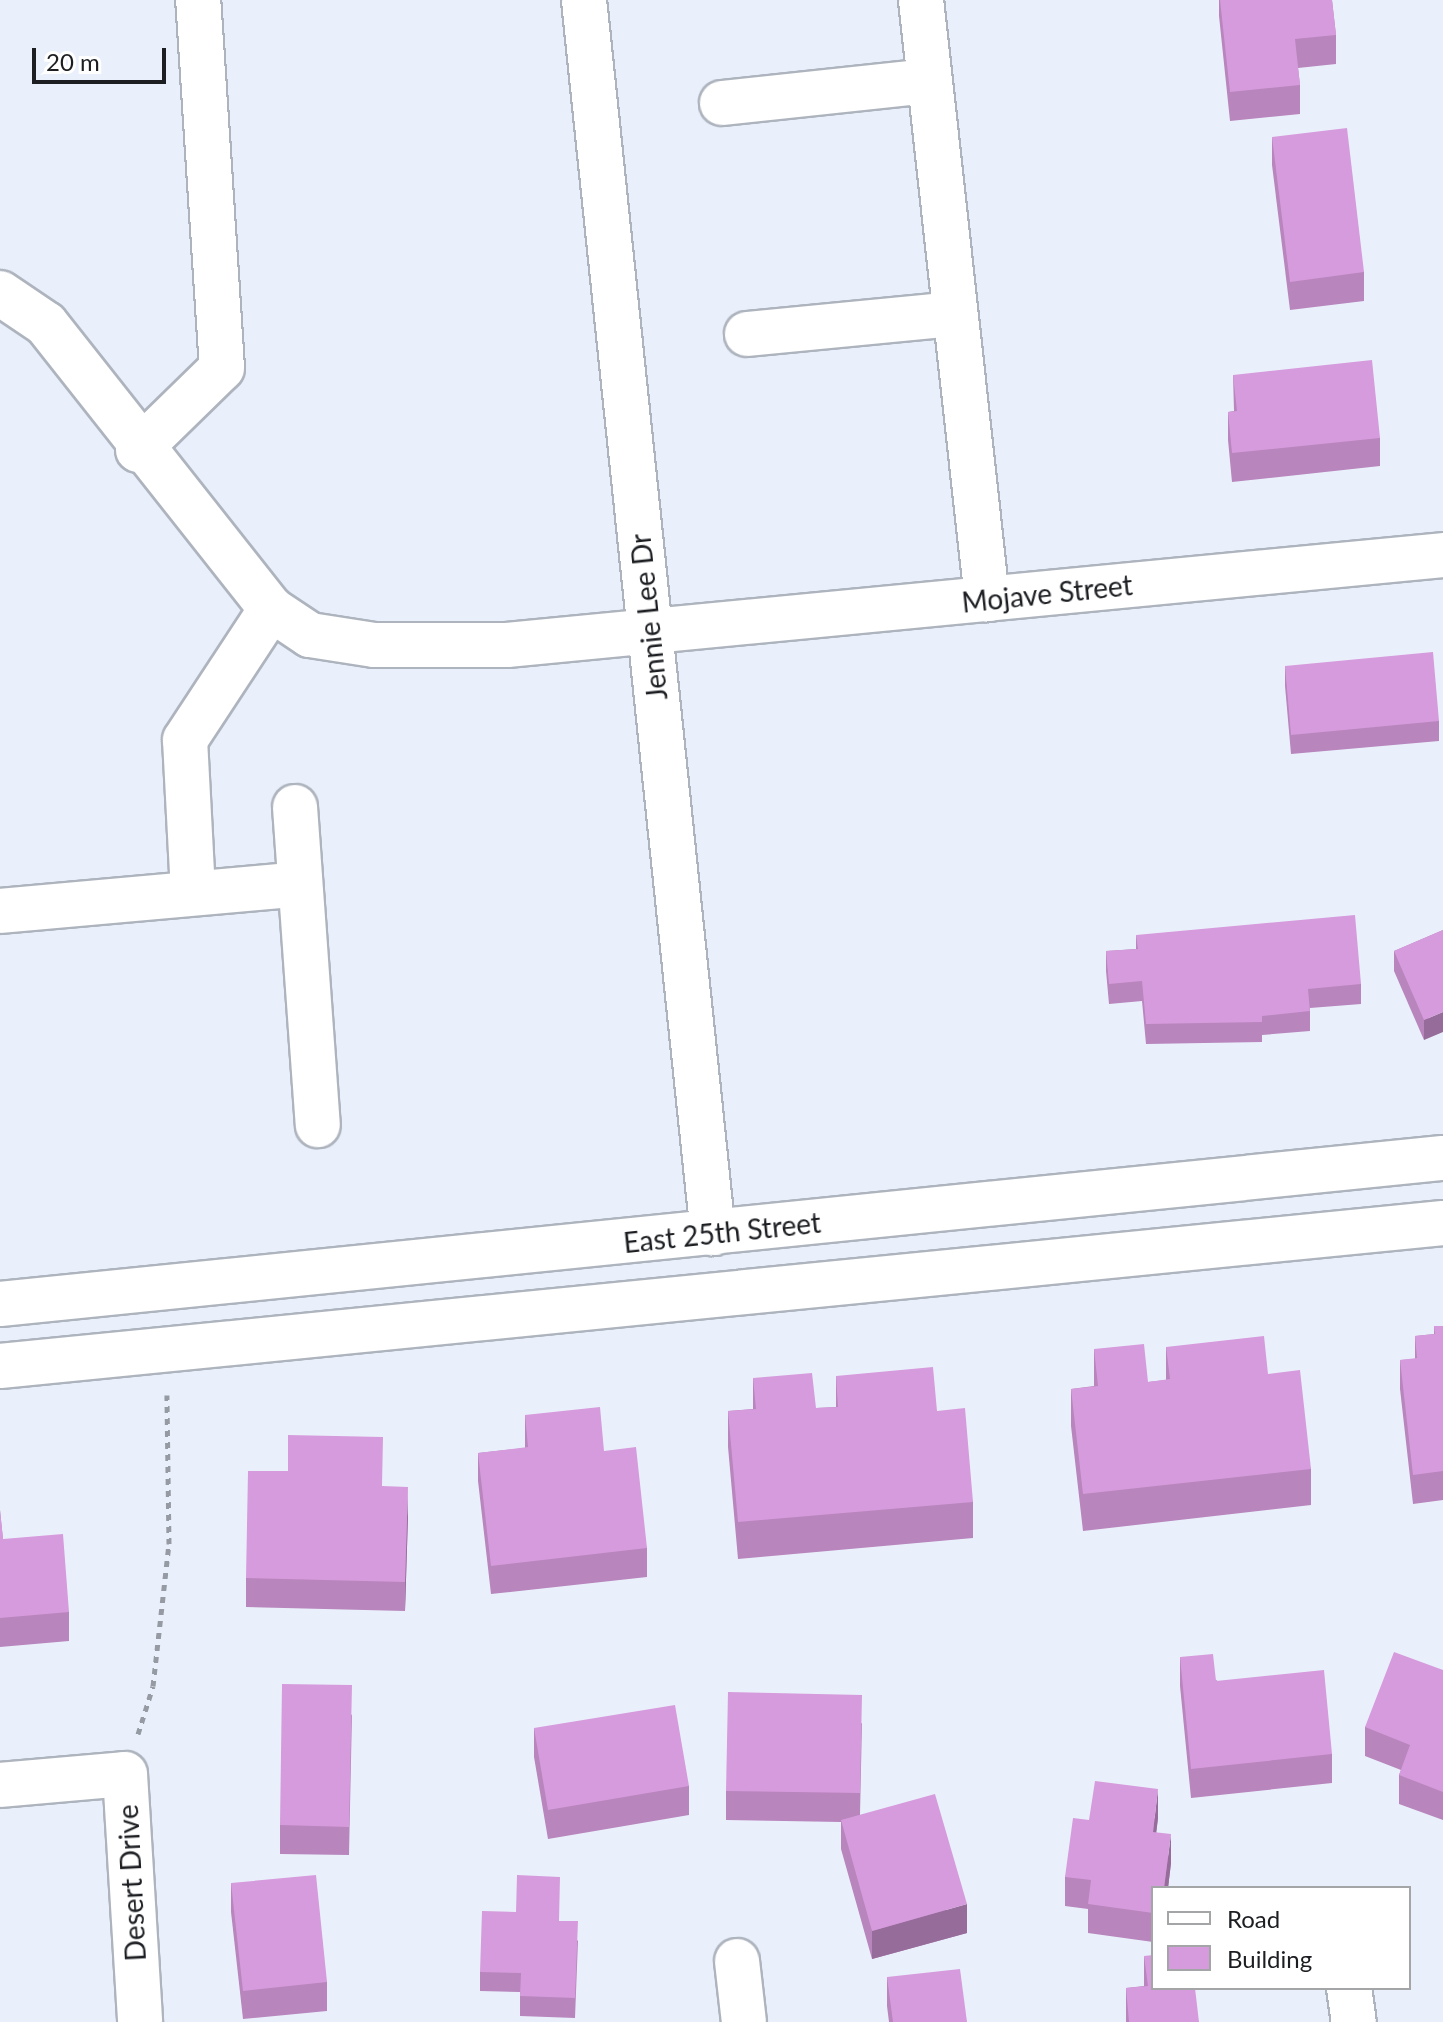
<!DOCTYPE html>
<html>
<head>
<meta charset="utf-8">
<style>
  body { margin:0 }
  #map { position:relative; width:1443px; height:2022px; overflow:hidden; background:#eaf0fb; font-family:Lato,sans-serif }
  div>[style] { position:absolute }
  .path>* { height:5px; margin-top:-2.5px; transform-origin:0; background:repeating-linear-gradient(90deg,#969ba3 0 6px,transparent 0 12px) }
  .roads { filter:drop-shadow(2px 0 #aeb4be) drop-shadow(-2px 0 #aeb4be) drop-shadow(0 2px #aeb4be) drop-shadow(0 -2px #aeb4be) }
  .minor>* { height:44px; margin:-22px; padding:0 22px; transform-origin:22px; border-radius:22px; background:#fff }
  .wall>* { inset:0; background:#b885bd }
  .shaded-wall>* { inset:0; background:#966c9a }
  .building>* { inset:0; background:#d69bdc }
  span { translate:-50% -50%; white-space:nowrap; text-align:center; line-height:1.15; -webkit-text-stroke:6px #fff; paint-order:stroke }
  .street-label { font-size:28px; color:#1c1e22 }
  .legend { position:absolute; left:1151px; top:1886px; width:260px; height:104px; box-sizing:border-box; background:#fff; border:2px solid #a4a5a7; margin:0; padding:10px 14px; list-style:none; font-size:24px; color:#1c1e22 }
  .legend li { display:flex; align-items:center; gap:16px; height:40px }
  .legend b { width:40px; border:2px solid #a4a5a7 }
  .scale { position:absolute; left:32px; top:48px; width:134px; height:36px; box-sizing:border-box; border:4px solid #1c1e22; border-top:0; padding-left:10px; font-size:24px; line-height:28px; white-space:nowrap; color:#1c1e22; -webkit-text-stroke:6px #fff; paint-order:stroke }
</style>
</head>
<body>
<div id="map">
  <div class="path">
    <div style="left:138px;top:1734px;width:50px;rotate:-72.6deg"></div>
    <div style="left:153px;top:1686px;width:143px;rotate:-83.6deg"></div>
    <div style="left:169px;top:1544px;width:149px;rotate:-90.8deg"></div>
  </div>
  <div class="roads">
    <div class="minor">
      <div style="left:584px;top:0;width:1240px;rotate:84.03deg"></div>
      <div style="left:921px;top:0;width:603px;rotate:83.71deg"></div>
      <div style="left:722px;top:103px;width:208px;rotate:-6.1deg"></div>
      <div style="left:0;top:293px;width:55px;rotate:34deg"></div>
      <div style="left:46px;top:324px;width:363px;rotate:51.7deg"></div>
      <div style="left:271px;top:609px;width:47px;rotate:33.7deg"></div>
      <div style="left:310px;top:635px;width:65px;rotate:8.9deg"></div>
      <div style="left:374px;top:645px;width:133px"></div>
      <div style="left:507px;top:645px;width:940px;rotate:-5.49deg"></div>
      <div style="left:747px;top:334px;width:208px;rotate:-5.5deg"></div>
      <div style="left:138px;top:450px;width:117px;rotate:-44.3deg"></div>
      <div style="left:222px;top:368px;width:369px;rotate:-93.7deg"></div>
      <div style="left:295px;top:807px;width:319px;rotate:85.9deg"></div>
      <div style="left:193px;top:892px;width:152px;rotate:-93deg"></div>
      <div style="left:185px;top:740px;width:157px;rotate:-56.7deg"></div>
      <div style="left:0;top:911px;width:301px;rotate:-5.1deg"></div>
      <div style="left:0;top:1304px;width:1450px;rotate:-5.78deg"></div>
      <div style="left:0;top:1366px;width:1450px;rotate:-5.66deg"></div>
      <div style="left:0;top:1785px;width:125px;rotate:-5deg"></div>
      <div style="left:125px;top:1774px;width:248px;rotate:86.5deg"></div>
      <div style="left:737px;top:1961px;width:61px;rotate:83.5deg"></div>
      <div style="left:1349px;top:1988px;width:34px;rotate:82deg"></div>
    </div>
  </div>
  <div class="wall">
    <div style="clip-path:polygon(1219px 0,1332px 0,1336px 35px,1336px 64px,1298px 68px,1300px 85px,1300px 114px,1230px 121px,1219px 16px)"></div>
    <div style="clip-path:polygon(1272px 137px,1364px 272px,1364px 301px,1290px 310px,1272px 165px)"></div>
    <div style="clip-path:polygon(1233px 375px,1380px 438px,1380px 466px,1232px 482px,1228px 440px,1228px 412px,1234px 411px)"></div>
    <div style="clip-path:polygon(1285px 666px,1439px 721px,1439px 741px,1291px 754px,1285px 686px)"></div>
    <div style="clip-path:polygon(1443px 930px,1424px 1040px,1394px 971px,1394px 951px)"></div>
    <div style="clip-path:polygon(1136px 935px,1361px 984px,1361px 1004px,1310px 1008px,1310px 1031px,1262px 1035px,1262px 1042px,1146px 1044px,1142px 1001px,1109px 1004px,1106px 971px,1106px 951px,1136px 949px)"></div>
    <div style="clip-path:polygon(1434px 1326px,1443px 1326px,1443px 1500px,1413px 1504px,1400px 1389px,1400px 1360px,1415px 1359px,1415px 1336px,1434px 1334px)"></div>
    <div style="clip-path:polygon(1166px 1347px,1268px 1374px,1311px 1469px,1311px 1505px,1083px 1531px,1071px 1426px,1071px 1389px,1094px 1386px,1094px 1349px,1148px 1382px,1166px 1380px)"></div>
    <div style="clip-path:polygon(836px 1376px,937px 1411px,973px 1502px,973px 1538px,738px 1559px,728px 1447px,728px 1411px,753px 1409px,753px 1378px,816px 1408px,836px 1407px)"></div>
    <div style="clip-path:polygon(525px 1415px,604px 1451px,647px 1548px,647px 1577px,491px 1594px,478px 1481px,478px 1453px,525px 1448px)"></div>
    <div style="clip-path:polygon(382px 1486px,408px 1516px,405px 1611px,246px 1607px,246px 1578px)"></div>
    <div style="clip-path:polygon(0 1510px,3px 1539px,69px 1612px,69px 1641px,0 1647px)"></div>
    <div style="clip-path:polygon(1180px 1657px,1332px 1754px,1332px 1783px,1191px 1798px,1180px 1686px)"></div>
    <div style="clip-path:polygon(1443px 1670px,1443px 1820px,1399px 1804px,1399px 1775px,1401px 1770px,1365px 1756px,1365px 1727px)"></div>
    <div style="clip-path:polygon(352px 1714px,349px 1855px,280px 1854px,280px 1825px)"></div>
    <div style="clip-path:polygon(862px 1723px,860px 1815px,967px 1933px,872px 1959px,841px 1849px,841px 1822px,726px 1820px,726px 1791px)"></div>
    <div style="clip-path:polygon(534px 1728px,689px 1786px,689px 1815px,548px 1839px,534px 1757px)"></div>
    <div style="clip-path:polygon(1158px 1818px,1156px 1832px,1171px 1863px,1168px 1888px,1153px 1888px,1153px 1942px,1088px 1933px,1088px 1909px,1065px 1906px,1065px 1877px,1089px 1820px)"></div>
    <div style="clip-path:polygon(231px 1883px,327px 1982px,327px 2011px,243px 2019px,231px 1912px)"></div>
    <div style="clip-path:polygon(560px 1921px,578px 1941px,575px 2018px,520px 2016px,520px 1992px,480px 1991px,480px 1972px)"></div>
    <div style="clip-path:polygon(1144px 1956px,1199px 2022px,1126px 2022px,1126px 1988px,1144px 1986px)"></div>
    <div style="clip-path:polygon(887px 1977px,967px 2022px,889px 2022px,887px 2006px)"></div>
  </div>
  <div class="shaded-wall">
    <div style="clip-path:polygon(1443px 1012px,1443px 1032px,1424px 1040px,1424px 1020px)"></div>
    <div style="clip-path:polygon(408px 1487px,408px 1516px,405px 1611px,405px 1582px)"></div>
    <div style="clip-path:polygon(1158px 1789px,1158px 1818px,1153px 1861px,1153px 1832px)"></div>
    <div style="clip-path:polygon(1171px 1834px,1171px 1863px,1168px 1888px,1164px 1888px)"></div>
    <div style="clip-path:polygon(967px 1904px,967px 1933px,872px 1959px,872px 1931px)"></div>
  </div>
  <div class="building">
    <div style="clip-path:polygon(1220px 0,1332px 0,1336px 35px,1295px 39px,1300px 85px,1230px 92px)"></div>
    <div style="clip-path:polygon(1347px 128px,1364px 272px,1290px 282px,1272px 137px)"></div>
    <div style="clip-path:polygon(1372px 360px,1380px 438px,1232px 453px,1228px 412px,1237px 411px,1233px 375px)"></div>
    <div style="clip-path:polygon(1433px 652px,1439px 721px,1291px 735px,1285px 666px)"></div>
    <div style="clip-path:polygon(1355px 915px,1361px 984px,1308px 989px,1310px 1011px,1262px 1016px,1262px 1022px,1146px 1024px,1142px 981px,1109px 984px,1106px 951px,1138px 949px,1136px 935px)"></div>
    <div style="clip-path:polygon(1443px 930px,1443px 1012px,1424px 1020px,1394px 951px)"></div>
    <div style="clip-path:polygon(1434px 1326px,1443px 1326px,1443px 1471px,1413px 1475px,1400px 1360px,1417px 1358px,1415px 1336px,1435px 1334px)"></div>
    <div style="clip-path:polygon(1264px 1336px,1268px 1374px,1300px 1370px,1311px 1469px,1083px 1494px,1071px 1389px,1098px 1386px,1094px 1349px,1144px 1344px,1148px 1382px,1170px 1379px,1166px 1347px)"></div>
    <div style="clip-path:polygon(933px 1367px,937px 1411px,965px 1408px,973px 1502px,738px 1522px,728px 1411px,756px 1409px,753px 1378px,812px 1373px,816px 1408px,838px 1407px,836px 1376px)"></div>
    <div style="clip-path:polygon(600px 1407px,604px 1451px,636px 1447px,647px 1548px,491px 1566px,478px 1453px,528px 1447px,525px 1415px)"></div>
    <div style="clip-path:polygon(288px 1435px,383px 1437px,382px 1486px,408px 1487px,405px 1582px,246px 1578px,248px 1471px,288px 1471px)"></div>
    <div style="clip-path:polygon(0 1510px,3px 1539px,63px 1534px,69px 1612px,0 1618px)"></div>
    <div style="clip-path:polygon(1394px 1652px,1443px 1670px,1443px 1792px,1399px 1775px,1410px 1745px,1365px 1727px)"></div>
    <div style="clip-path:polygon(1213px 1654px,1216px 1681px,1324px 1670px,1332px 1754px,1191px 1769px,1180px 1657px)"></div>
    <div style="clip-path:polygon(282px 1684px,352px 1685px,349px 1827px,280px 1825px)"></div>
    <div style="clip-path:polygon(728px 1692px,862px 1695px,860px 1793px,726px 1791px)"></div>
    <div style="clip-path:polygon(675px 1705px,689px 1786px,548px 1810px,534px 1728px)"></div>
    <div style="clip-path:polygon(1095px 1781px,1158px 1789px,1153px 1832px,1171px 1834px,1164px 1888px,1153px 1888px,1153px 1913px,1088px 1904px,1091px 1880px,1065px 1877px,1073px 1818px,1089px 1820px)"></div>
    <div style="clip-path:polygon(935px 1794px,967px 1904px,872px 1931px,841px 1820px)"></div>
    <div style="clip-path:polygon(316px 1875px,327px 1982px,243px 1991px,231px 1883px)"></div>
    <div style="clip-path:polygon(517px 1875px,560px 1877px,559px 1921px,578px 1921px,575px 1998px,520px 1996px,521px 1973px,480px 1972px,482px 1911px,516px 1912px)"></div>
    <div style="clip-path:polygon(1153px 1955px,1153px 1988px,1195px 1988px,1199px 2022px,1129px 2022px,1126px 1988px,1148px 1986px,1144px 1956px)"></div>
    <div style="clip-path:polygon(960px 1969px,967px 2022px,893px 2022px,887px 1977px)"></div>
  </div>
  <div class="street-label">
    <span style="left:1047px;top:593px;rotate:-6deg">Mojave Street</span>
    <span style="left:648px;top:617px;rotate:-96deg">Jennie Lee Dr</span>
    <span style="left:722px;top:1232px;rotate:-6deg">East 25th Street</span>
    <span style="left:131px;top:1883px;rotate:-93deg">Desert Drive</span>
  </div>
  <ul class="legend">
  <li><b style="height:10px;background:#fff"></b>Road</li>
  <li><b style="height:22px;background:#d69bdc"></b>Building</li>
  </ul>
  <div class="scale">20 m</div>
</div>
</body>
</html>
